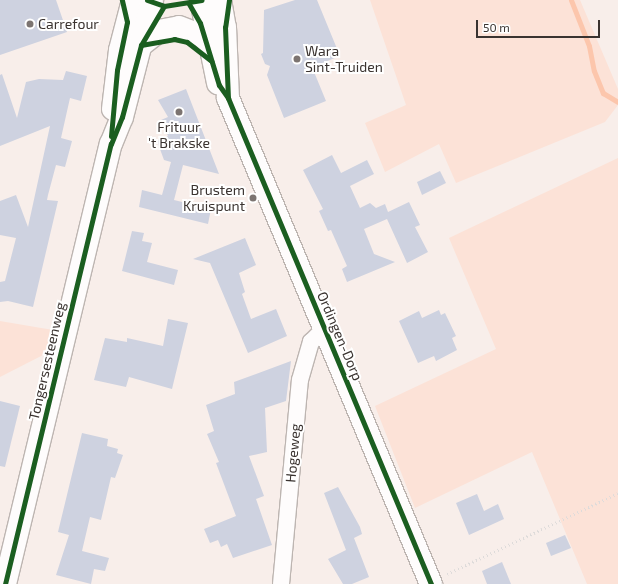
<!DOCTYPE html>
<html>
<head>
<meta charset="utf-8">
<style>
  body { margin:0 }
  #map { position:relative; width:618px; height:584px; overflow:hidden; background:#f8eeea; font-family:"Exo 2",sans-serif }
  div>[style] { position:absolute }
  .green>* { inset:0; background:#fce2d7 }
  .stream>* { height:5px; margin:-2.5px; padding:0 2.5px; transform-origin:2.5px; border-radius:2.5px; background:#fcc6ac }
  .building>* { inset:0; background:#ced2e0 }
  .path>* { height:2.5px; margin-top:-1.25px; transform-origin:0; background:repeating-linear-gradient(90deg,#dedbda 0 1px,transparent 0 4px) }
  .roads { filter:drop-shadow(1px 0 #bdb5b1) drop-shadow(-1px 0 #bdb5b1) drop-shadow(0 1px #bdb5b1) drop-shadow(0 -1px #bdb5b1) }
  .street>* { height:16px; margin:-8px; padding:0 8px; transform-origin:8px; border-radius:8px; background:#fefcfc }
  .secondary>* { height:22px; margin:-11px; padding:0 11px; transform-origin:11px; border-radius:11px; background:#fefcfc }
  .primary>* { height:22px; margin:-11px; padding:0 11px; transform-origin:11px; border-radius:11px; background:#fefcfc }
  .cycleway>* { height:5px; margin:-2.5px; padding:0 2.5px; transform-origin:2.5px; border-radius:2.5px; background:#1b5e20 }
  .dots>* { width:11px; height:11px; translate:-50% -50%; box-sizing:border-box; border:2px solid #fff; border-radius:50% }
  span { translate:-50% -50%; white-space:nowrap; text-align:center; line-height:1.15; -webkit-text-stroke:4px #fff; paint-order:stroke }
  .poi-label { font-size:14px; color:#3a3330 }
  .left { translate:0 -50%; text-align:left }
  .right { translate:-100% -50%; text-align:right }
  .street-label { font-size:14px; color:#3a3330 }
  .scale { position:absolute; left:476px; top:20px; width:124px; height:18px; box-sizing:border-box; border:2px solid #3a3330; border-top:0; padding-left:5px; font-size:12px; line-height:14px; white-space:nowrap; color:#3a3330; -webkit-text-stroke:3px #fff; paint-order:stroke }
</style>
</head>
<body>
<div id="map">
  <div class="green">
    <div style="clip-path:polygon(370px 0,580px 0,618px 89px,618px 105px,605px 122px,456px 183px,439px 144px,385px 172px,365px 123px,406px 105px)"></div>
    <div style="clip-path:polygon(618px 158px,618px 584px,587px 584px,532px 452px,415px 508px,375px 406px,496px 349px,449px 238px)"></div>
    <div style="clip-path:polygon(0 321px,53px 330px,47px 353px,0 377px)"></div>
  </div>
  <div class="stream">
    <div style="left:571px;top:0;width:49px;rotate:68.6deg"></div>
    <div style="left:589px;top:46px;width:25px;rotate:79deg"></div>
    <div style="left:594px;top:71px;width:24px;rotate:68deg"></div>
    <div style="left:603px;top:93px;width:17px;rotate:31deg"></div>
  </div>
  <div class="building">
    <div style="clip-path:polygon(0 0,56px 0,67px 32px,0 55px)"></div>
    <div style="clip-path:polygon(295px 0,317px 0,340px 56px,312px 67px,326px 101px,284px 118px,267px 75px,270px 66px,265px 64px,261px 54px,263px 53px,264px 10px)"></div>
    <div style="clip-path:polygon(66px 71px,87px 76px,81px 101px,70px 98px,61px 138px,72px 141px,65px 167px,56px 165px,48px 195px,47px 200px,58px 201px,33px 307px,8px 301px,0 302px,0 282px,5px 281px,16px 238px,0 235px,0 201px,16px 195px,28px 227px,50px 126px,0 146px,0 75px,2px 74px,17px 118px,26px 82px,39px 79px,63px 80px)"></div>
    <div style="clip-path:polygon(186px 89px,219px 174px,183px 165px,174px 200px,211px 209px,208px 224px,139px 207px,142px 190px,162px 195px,171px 162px,164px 160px,157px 141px,168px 136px,161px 120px,168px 117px,158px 100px)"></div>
    <div style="clip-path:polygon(332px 155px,341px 173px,367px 160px,374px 174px,350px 186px,360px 208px,370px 203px,376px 208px,385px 204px,388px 212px,409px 202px,420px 225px,415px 227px,428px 252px,407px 263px,387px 219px,364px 229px,374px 254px,395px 262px,347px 282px,342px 269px,347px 266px,331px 230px,328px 231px,319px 211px,323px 209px,303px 170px)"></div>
    <div style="clip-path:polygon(440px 171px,446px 183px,422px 195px,417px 182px)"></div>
    <div style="clip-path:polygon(132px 231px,144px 233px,142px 241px,152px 243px,147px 262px,178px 270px,174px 285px,122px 271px)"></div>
    <div style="clip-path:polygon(245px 238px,256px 265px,239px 273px,245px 292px,242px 294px,251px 319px,276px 309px,287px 336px,248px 353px,210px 263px,193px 259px)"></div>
    <div style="clip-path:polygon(439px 310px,441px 315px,445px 313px,456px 336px,452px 338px,457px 350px,436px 361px,434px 356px,418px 363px,399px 321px,419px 311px,422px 318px)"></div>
    <div style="clip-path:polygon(168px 319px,188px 323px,172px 389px,129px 377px,126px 387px,94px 380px,105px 338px,127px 342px,127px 338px,163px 346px)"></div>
    <div style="clip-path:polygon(291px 361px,286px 401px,265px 408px,267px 452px,249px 456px,264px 496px,256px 499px,272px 545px,233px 558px,227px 544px,221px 547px,218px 540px,210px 543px,204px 529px,236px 516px,216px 463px,219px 462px,207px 434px,214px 431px,206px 405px,235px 394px,234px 382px)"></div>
    <div style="clip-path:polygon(0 401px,20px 406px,5px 467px,0 466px)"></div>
    <div style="clip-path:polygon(82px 433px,108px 439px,107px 446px,118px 449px,117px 453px,123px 455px,115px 478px,111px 477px,101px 520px,90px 517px,82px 551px,109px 558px,105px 571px,94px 569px,91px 584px,56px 575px,69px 535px,58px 532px)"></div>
    <div style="clip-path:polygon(338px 487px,360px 527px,362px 534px,354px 538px,369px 577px,352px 584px,343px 584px,328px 559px,346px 550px,324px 493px)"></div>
    <div style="clip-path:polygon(477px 494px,484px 511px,498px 504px,504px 519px,469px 535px,456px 503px)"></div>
    <div style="clip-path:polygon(565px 535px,571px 548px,551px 556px,546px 543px)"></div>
    <div style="clip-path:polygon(502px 562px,511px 584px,487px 584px,482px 571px)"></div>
  </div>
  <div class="path">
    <div style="left:447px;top:574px;width:189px;rotate:-25.3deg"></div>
  </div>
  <div class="roads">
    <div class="street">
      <div style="left:281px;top:584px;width:205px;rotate:-84.7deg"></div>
      <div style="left:300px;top:380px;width:40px;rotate:-74deg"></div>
      <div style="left:311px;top:342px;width:18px;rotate:-45deg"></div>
    </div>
    <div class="secondary">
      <div style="left:201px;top:0;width:85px;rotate:78.4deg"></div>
      <div style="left:220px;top:0;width:27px;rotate:80deg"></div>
      <div style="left:225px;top:27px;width:71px;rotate:87.6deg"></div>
      <div style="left:228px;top:98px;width:527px;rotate:67.33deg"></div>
      <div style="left:141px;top:45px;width:23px;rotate:-38deg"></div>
      <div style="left:159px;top:31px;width:20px;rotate:-11deg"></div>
      <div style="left:179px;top:27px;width:25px;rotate:21deg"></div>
      <div style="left:202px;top:36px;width:10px;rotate:45deg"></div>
    </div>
    <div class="primary">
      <div style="left:113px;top:109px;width:59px;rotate:-83.2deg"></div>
      <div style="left:120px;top:50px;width:52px;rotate:-75.4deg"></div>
      <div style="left:5px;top:584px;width:453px;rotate:-76.5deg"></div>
      <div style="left:111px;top:144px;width:29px;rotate:-68deg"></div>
      <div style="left:122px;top:117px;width:121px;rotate:-75.6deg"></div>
    </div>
  </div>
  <div class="cycleway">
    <div style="left:147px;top:0;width:18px;rotate:19deg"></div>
    <div style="left:164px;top:6px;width:38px;rotate:-9deg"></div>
    <div style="left:229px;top:0;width:27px;rotate:98deg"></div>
    <div style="left:225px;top:27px;width:71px;rotate:87.6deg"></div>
    <div style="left:228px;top:98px;width:527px;rotate:67.33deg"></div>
    <div style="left:189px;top:4px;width:22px;rotate:60deg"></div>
    <div style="left:200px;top:23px;width:65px;rotate:73deg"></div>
    <div style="left:219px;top:85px;width:16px;rotate:55deg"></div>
    <div style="left:141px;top:45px;width:34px;rotate:-10deg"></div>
    <div style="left:174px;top:39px;width:13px;rotate:13deg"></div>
    <div style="left:187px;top:42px;width:31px;rotate:38deg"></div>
    <div style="left:111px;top:136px;width:66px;rotate:-84.8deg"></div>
    <div style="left:117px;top:70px;width:49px;rotate:-78.2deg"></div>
    <div style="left:127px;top:22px;width:23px;rotate:-103deg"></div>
    <div style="left:5px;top:584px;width:453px;rotate:-76.5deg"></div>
    <div style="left:111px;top:144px;width:29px;rotate:-68deg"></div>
    <div style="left:122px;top:117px;width:74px;rotate:-75.2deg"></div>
    <div style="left:141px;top:45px;width:45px;rotate:-59.5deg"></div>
  </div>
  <div class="dots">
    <div style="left:30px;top:24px;background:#7c7471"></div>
    <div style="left:297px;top:59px;background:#7c7471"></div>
    <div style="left:179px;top:112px;background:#7c7471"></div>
    <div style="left:253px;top:198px;background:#7c7471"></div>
  </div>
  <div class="poi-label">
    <span class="left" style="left:38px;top:24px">Carrefour</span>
    <span class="left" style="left:305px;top:59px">Wara<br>Sint-Truiden</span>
    <span style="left:179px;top:135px">Frituur<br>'t Brakske</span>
    <span class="right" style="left:245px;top:198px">Brustem<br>Kruispunt</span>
  </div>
  <div class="street-label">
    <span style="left:340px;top:336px;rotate:67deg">Ordingen-Dorp</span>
    <span style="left:47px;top:361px;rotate:-77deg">Tongersesteenweg</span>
    <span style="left:293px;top:453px;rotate:-85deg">Hogeweg</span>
  </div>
  <div class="scale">50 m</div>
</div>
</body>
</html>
